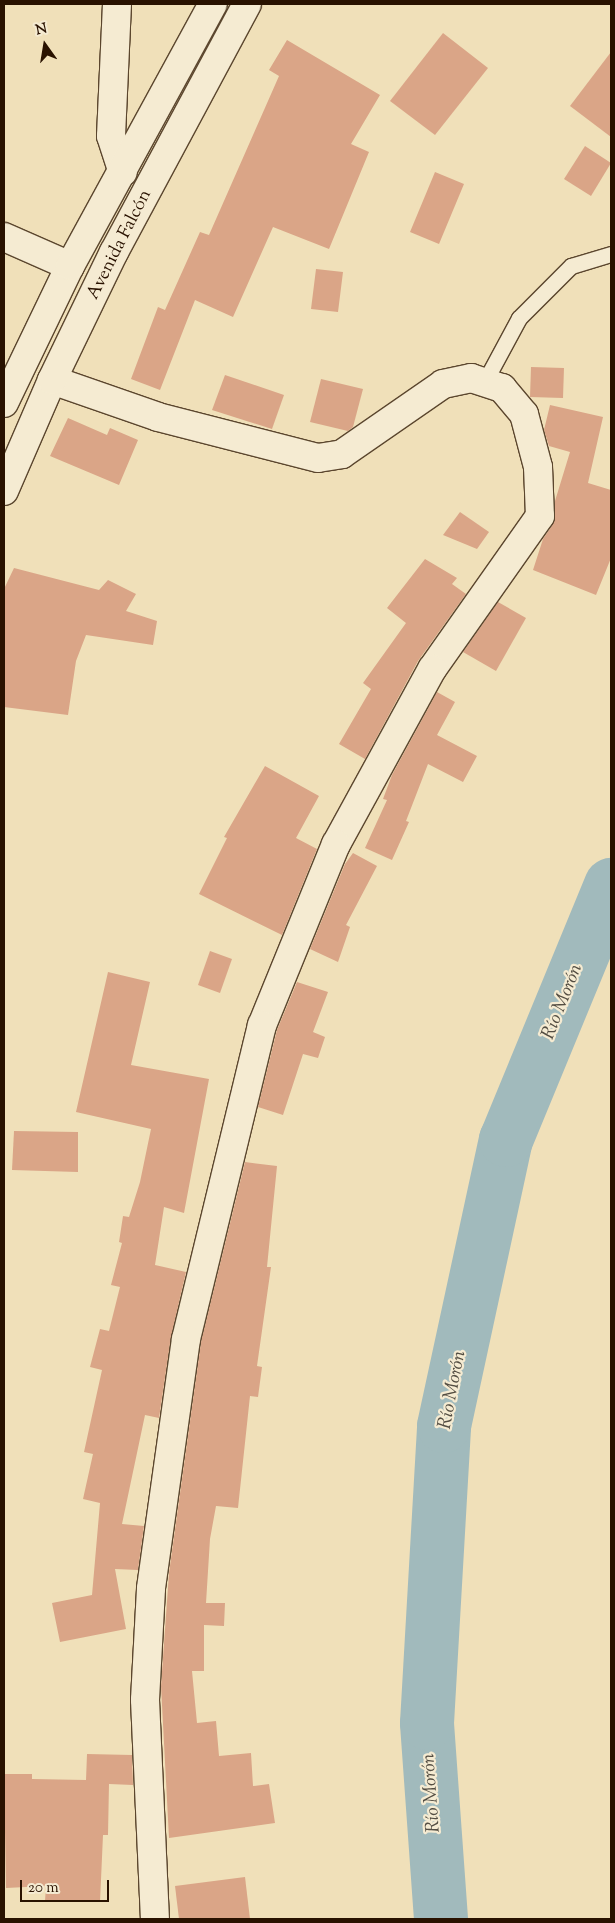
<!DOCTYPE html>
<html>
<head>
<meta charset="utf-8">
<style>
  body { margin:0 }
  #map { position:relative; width:615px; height:1923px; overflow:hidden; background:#f0e0b9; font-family:"Sorts Mill Goudy",serif }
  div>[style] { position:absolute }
  .river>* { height:54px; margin:-27px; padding:0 27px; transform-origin:27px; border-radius:27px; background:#a1babc }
  .building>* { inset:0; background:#daa587 }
  .roads { filter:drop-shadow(1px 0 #5b462e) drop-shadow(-1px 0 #5b462e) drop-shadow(0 1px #5b462e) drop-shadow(0 -1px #5b462e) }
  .service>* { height:15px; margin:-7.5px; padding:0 7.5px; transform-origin:7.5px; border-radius:7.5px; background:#f5ebd2 }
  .minor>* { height:28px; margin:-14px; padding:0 14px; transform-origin:14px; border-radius:14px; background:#f5ebd2 }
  span { translate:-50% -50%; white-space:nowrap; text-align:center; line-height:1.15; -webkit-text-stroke:4.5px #f5ebd2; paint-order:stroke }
  .street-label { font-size:18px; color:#291200 }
  .water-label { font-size:19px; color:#534d42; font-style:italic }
  .frame { position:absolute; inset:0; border:5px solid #291200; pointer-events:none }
  .north { position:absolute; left:20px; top:20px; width:50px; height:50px; -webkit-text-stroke:4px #f5ebd2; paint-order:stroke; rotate:347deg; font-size:14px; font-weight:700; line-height:20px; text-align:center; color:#291200 }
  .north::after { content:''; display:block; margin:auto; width:18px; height:22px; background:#291200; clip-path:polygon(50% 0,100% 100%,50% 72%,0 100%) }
  .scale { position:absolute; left:20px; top:1880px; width:89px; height:22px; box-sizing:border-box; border:2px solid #291200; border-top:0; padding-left:6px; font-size:15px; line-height:18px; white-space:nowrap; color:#291200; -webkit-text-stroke:4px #f5ebd2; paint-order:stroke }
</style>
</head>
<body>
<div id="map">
  <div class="river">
    <div style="left:441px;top:1919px;width:196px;rotate:-94.1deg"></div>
    <div style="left:427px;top:1723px;width:297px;rotate:-86.7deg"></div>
    <div style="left:444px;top:1426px;width:293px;rotate:-77.8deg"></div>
    <div style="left:506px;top:1140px;width:276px;rotate:-67.6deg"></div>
  </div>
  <div class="building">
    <div style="clip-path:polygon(443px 33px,488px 68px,435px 135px,390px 101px)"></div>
    <div style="clip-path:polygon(287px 40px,380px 95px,351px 144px,369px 152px,329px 249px,273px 227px,233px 317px,195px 300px,160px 390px,131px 379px,158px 307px,165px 310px,200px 232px,209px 235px,279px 76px,269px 70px)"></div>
    <div style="clip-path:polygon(611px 52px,611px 137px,570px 106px)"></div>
    <div style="clip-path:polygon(585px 146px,611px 163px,591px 196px,564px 179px)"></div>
    <div style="clip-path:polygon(435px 172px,464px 184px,439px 244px,410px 232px)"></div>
    <div style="clip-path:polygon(316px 269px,343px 272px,338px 312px,311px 309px)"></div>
    <div style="clip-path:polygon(531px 367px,564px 368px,563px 398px,530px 397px)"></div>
    <div style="clip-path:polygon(225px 375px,284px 395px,272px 429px,212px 410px)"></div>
    <div style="clip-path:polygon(321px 379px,363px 389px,353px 427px,348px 431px,310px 422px)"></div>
    <div style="clip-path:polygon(550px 405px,603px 417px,588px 483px,611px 490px,611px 558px,596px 595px,533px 570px,543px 539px,553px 524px,555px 501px,570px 452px,549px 446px,544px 430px)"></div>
    <div style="clip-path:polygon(68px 418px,107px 435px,110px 428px,138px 440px,119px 485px,50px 456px)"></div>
    <div style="clip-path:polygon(460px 512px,489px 532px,477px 549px,443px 535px)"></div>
    <div style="clip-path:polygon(425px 559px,457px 578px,452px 584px,466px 594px,418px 661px,365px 759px,339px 744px,371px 689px,363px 683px,406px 623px,387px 608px)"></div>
    <div style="clip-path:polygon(14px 568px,99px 590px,108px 580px,136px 594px,126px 611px,157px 621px,153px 645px,86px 635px,76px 661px,68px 715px,4px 707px,4px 589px)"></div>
    <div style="clip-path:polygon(498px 602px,526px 618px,496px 671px,463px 652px)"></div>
    <div style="clip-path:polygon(437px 692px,455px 702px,437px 735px,477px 756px,463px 782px,428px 764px,406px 821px,409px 822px,392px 860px,365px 848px,387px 800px,383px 799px,392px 775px)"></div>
    <div style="clip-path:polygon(265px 766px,319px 796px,296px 838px,317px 849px,282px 935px,199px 894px,227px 838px,224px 837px)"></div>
    <div style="clip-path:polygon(353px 853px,377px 866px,346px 925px,350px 927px,338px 962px,310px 949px,345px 864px)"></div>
    <div style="clip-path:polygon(210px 951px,232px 959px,220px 993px,198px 985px)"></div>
    <div style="clip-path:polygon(108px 972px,150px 982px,131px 1065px,209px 1079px,184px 1213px,164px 1207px,155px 1265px,186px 1272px,171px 1337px,159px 1418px,145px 1415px,122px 1524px,144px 1526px,138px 1570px,115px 1569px,126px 1629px,60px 1642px,52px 1603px,92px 1595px,100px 1503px,83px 1499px,93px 1454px,84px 1452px,102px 1370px,90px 1367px,100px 1329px,109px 1331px,120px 1287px,111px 1285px,122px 1243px,119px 1242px,123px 1216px,129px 1217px,140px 1182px,151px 1129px,76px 1112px)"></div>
    <div style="clip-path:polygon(297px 982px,328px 992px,313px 1032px,325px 1037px,318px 1058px,303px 1054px,283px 1115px,258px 1107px,277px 1030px)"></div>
    <div style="clip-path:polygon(14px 1131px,78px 1132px,78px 1172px,12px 1170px)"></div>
    <div style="clip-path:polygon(245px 1162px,277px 1166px,267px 1267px,271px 1267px,257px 1366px,262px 1367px,258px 1397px,250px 1396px,238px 1508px,216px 1506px,210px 1539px,206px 1603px,225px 1603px,224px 1626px,204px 1625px,204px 1671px,192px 1671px,197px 1723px,216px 1721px,219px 1756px,251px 1753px,253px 1786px,269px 1784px,275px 1823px,169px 1838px,161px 1686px,169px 1573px,201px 1342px)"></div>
    <div style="clip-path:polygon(87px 1754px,132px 1755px,133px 1785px,109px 1784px,108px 1835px,103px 1835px,100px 1902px,45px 1901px,46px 1886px,6px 1888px,4px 1774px,32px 1774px,32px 1779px,86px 1780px)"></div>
    <div style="clip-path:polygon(245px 1877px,250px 1919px,179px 1919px,175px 1886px)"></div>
  </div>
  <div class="roads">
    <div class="service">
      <div style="left:484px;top:383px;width:74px;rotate:-61.7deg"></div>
      <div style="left:519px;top:318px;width:74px;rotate:-45deg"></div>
      <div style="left:571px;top:266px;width:42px;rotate:-16.7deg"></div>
    </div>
    <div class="minor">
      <div style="left:117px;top:4px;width:132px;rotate:92.6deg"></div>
      <div style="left:111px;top:136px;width:38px;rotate:72deg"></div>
      <div style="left:4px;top:237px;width:72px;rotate:23.7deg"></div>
      <div style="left:52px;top:380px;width:112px;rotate:19.2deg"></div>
      <div style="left:158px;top:417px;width:165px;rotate:14.4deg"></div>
      <div style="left:318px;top:458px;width:24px;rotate:-9deg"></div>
      <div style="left:342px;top:454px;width:123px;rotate:-34.7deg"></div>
      <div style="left:443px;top:384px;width:29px;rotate:-12deg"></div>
      <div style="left:471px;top:378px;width:33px;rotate:18deg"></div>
      <div style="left:502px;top:388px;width:34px;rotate:50deg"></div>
      <div style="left:524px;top:414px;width:55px;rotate:75.2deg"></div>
      <div style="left:538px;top:467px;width:49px;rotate:87.7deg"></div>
      <div style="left:540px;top:516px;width:187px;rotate:125.2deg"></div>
      <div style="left:432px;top:669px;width:200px;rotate:118.7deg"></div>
      <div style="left:336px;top:844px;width:196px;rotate:112.2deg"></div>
      <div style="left:262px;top:1025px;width:323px;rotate:103.6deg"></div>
      <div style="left:186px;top:1339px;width:252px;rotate:98deg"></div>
      <div style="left:151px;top:1589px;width:111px;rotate:93.1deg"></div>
      <div style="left:145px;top:1700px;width:219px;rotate:87.4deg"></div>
      <div style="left:4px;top:403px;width:152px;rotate:-64.3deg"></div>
      <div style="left:70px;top:266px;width:298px;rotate:-61.4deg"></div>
      <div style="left:4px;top:491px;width:121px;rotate:-66.6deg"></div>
      <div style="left:52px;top:380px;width:142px;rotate:-64.2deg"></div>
      <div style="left:114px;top:252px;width:281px;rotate:-61.8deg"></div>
    </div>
  </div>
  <div class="street-label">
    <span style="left:120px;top:245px;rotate:-63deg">Avenida Falcón</span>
  </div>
  <div class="water-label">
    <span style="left:563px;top:1002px;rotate:-68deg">Río Morón</span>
    <span style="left:453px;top:1390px;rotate:-79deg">Río Morón</span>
    <span style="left:432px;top:1793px;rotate:-94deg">Río Morón</span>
  </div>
  <div class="frame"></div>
  <div class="north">N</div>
  <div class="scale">20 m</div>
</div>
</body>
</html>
